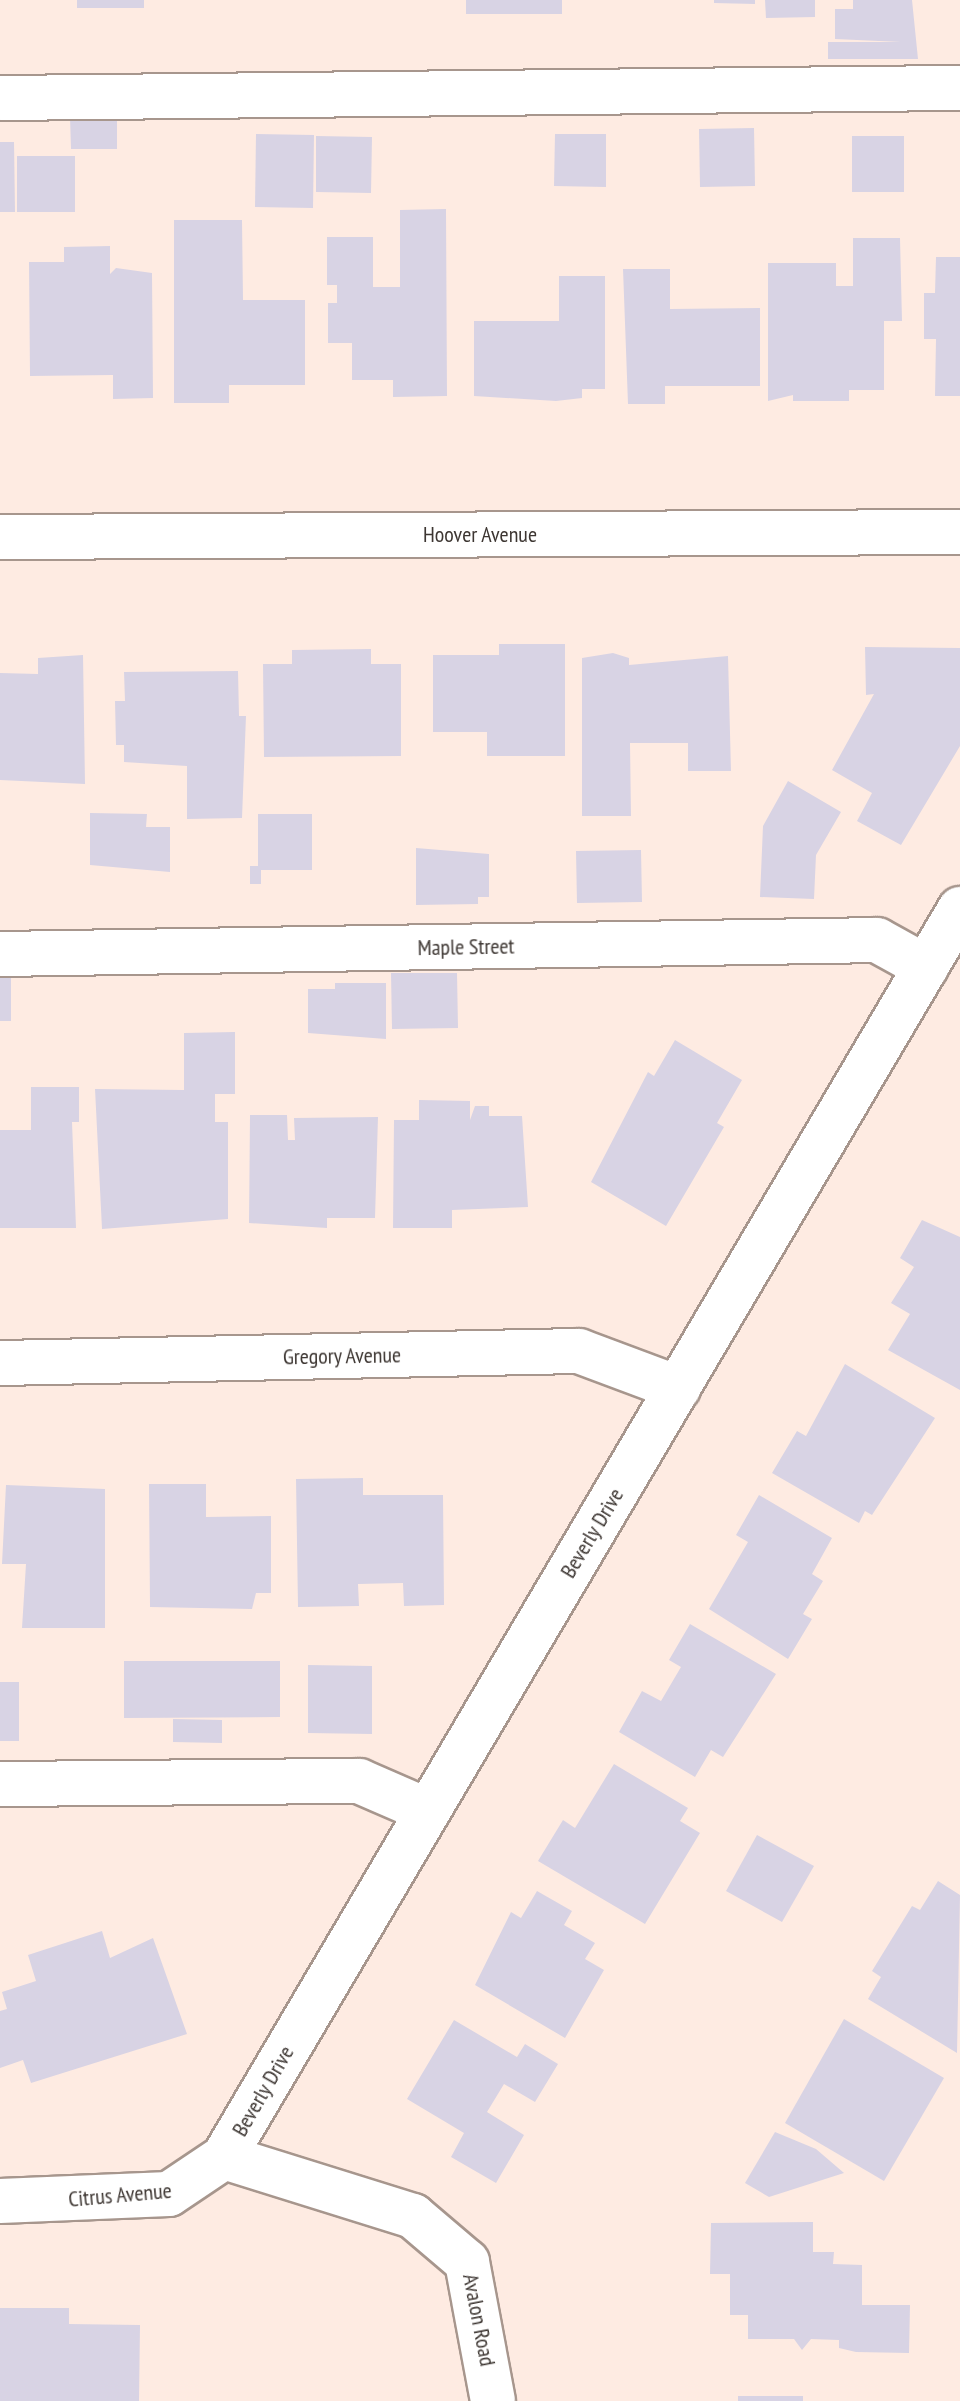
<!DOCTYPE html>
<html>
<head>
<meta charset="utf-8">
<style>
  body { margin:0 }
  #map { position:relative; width:960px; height:2401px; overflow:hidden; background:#feebe2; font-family:"PT Sans Narrow",sans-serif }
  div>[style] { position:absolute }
  .building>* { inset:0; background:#d8d3e4 }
  .roads { filter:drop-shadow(2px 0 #a7968d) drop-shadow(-2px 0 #a7968d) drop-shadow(0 2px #a7968d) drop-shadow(0 -2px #a7968d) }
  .minor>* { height:44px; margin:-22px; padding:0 22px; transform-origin:22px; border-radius:22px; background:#fff }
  span { translate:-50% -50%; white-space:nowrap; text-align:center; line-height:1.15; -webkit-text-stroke:6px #fff; paint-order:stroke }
  .street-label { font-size:22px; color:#3d3632 }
</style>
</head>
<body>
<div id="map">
  <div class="building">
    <div style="clip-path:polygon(77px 0,144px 0,144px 8px,77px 8px)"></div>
    <div style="clip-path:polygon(466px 0,562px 0,562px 14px,466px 14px)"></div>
    <div style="clip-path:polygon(714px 0,755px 0,755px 4px,714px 3px)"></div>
    <div style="clip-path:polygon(765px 0,815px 0,815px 17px,766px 18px)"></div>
    <div style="clip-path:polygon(853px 0,912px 0,918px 59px,828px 59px,828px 42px,901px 42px,835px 39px,835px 9px,853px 9px)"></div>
    <div style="clip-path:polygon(70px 116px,117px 116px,117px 149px,71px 149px)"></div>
    <div style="clip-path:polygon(754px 128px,755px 186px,700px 187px,699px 129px)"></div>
    <div style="clip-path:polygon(256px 134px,314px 135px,313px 208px,255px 207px)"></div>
    <div style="clip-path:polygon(555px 134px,606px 134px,606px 187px,554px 186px)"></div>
    <div style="clip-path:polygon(316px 136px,372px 137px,371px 193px,316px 192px)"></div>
    <div style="clip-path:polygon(852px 136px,904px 136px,904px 192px,852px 192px)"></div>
    <div style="clip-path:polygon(0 142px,14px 142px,15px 212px,0 212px)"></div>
    <div style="clip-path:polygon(17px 156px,75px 156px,75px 212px,17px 212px)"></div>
    <div style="clip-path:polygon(446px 209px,447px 396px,393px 397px,393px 380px,352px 380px,352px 343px,328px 343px,328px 303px,337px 303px,337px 285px,327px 285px,327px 237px,373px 237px,373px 287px,400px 287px,400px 210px)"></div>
    <div style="clip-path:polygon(174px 220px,242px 220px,243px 300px,305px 300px,305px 385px,229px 385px,229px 403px,174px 403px)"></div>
    <div style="clip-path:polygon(853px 238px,900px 238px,902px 321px,884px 321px,884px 390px,849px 390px,849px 401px,793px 401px,793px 395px,768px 401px,768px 263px,836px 263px,836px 286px,853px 286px)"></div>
    <div style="clip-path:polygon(110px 246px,110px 274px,116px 268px,152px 273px,153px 398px,113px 399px,113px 375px,30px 376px,29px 262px,64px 262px,64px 247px)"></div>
    <div style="clip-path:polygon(936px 257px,960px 257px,960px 396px,935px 396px,936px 339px,924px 339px,924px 293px,935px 293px)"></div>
    <div style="clip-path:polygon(623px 269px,670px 269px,670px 309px,760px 308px,760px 386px,665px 386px,665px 404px,628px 404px)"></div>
    <div style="clip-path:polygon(559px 276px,605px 276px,605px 389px,582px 389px,582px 398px,556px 401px,474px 396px,474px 321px,559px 321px)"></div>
    <div style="clip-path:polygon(499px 644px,565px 644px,565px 756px,487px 756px,487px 732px,433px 732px,433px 655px,499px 655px)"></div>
    <div style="clip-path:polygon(865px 647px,960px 648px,960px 746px,901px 845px,857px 821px,872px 793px,832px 770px,874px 694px,866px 695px)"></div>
    <div style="clip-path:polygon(371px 649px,371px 664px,401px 664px,401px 756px,264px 757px,263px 664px,292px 664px,292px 650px)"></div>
    <div style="clip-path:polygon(613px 653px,629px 658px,629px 665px,728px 656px,731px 771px,688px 771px,688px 743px,630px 743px,631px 816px,582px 816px,582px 658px)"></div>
    <div style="clip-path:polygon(83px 655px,85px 784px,0 780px,0 673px,38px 674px,38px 658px)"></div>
    <div style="clip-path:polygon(238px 671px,239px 716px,246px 716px,242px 818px,187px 819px,187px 766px,124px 762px,124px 745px,116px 745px,115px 701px,125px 701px,124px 672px)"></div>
    <div style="clip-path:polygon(788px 781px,841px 812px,816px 855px,814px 899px,760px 897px,763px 826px)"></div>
    <div style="clip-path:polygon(90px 813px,147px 814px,146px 827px,170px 827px,170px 872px,90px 865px)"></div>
    <div style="clip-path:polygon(258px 814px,312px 814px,312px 870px,261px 870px,261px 884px,250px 884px,250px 866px,258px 866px)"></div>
    <div style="clip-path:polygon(416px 848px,489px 854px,489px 897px,478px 897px,478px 904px,416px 905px)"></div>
    <div style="clip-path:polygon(641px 850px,642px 902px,577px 903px,576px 851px)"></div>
    <div style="clip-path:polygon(11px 971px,11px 1021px,0 1021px,0 972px)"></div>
    <div style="clip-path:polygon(391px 973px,457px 973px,458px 1028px,392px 1029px)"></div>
    <div style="clip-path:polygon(335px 983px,386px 983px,386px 1039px,308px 1033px,308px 989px,335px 989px)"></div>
    <div style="clip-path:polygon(235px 1032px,235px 1094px,215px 1094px,215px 1122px,228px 1122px,228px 1219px,102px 1229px,95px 1089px,184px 1090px,184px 1033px)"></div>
    <div style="clip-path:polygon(675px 1040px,742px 1080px,717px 1123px,724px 1127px,666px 1226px,591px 1182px,648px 1072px,654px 1076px)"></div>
    <div style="clip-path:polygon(31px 1087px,79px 1087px,79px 1122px,72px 1122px,76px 1228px,0 1228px,0 1130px,31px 1130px)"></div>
    <div style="clip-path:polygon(419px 1100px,470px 1101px,470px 1120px,475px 1106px,489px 1106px,489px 1116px,522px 1116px,528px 1207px,452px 1210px,452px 1228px,393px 1228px,394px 1120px,419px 1120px)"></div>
    <div style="clip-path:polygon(250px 1115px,287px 1115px,288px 1140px,295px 1140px,294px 1118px,378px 1117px,375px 1218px,327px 1218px,327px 1228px,249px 1223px)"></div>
    <div style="clip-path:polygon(922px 1220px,960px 1237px,960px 1390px,888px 1350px,910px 1314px,891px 1303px,914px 1267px,900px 1258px)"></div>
    <div style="clip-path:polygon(845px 1364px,935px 1418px,872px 1515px,865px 1511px,859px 1523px,772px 1473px,797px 1431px,806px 1436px)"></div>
    <div style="clip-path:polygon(363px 1478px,363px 1495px,443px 1495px,444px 1605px,404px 1606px,403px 1583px,358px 1584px,359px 1606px,298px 1607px,296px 1479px)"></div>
    <div style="clip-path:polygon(149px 1484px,206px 1484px,206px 1517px,271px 1516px,271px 1593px,256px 1593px,252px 1609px,150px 1607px)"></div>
    <div style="clip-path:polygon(6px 1485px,105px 1489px,105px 1628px,22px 1628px,26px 1564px,2px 1564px)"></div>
    <div style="clip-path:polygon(759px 1495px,832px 1538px,812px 1574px,823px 1581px,803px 1614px,812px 1619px,788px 1659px,709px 1609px,748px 1542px,736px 1535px)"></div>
    <div style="clip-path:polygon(690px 1624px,776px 1674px,723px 1757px,711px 1750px,695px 1777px,619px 1732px,642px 1691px,661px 1701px,681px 1667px,669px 1660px)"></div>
    <div style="clip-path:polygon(124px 1661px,280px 1661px,280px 1717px,124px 1718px)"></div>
    <div style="clip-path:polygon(308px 1665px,372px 1666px,372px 1734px,308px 1733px)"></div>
    <div style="clip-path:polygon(0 1682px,19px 1682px,19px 1741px,0 1741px)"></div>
    <div style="clip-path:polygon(173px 1719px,222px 1720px,222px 1743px,173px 1742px)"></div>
    <div style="clip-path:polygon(614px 1764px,688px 1808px,680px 1821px,700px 1833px,645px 1924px,538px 1861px,563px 1820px,575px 1828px)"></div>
    <div style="clip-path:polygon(757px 1835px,814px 1866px,782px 1922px,726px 1891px)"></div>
    <div style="clip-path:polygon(938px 1881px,960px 1895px,957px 2053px,868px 1999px,881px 1977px,872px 1971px,912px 1906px,920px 1910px)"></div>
    <div style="clip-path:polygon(537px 1891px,572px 1911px,564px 1925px,595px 1943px,585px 1959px,604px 1970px,565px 2038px,475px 1985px,511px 1912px,521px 1918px)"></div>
    <div style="clip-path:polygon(102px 1931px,110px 1958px,153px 1938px,187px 2034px,31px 2083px,23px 2060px,0 2068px,0 2011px,7px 2009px,2px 1992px,36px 1981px,28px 1955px)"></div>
    <div style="clip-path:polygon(844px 2019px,944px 2078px,884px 2181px,785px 2123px)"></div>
    <div style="clip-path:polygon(454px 2020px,517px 2057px,525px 2044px,558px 2064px,535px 2102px,504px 2084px,487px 2112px,524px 2135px,496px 2183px,451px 2157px,464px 2133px,407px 2099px)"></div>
    <div style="clip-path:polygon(775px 2132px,816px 2149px,844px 2173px,769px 2197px,745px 2183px)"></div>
    <div style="clip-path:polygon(813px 2222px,813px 2252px,834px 2252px,833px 2264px,862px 2265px,862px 2305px,910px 2305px,909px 2353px,856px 2352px,839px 2348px,839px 2340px,811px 2339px,802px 2350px,794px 2339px,748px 2339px,748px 2315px,730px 2315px,730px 2274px,710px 2274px,711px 2223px)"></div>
    <div style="clip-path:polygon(0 2308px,69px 2308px,69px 2324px,140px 2325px,139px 2401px,0 2401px)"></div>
    <div style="clip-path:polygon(738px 2396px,803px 2396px,803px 2401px,738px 2401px)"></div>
  </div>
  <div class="roads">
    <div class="minor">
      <div style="left:0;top:98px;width:960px;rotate:-0.6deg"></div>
      <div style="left:0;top:537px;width:960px;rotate:-0.3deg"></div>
      <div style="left:0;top:954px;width:877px;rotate:-0.91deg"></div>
      <div style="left:877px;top:940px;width:56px;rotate:28.9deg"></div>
      <div style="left:0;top:1363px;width:579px;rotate:-1.19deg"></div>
      <div style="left:579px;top:1351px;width:106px;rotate:20.5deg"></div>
      <div style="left:0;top:1784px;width:359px;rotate:-0.5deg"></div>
      <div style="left:359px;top:1781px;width:75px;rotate:23.5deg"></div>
      <div style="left:224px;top:2157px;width:198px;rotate:17.3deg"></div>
      <div style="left:413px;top:2216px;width:71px;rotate:40.4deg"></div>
      <div style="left:467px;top:2262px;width:141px;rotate:79.4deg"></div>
      <div style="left:0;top:2201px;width:169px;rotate:-2.4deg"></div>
      <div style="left:169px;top:2194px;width:66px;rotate:-33.9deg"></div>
      <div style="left:224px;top:2157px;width:1449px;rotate:-59.47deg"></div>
    </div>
  </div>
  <div class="street-label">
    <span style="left:480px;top:535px">Hoover Avenue</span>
    <span style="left:466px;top:947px;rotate:-1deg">Maple Street</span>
    <span style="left:342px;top:1356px;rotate:-1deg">Gregory Avenue</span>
    <span style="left:592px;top:1533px;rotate:-59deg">Beverly Drive</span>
    <span style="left:263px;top:2091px;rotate:-60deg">Beverly Drive</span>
    <span style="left:120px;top:2195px;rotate:-5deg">Citrus Avenue</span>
    <span style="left:479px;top:2320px;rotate:79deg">Avalon Road</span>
  </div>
</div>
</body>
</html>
